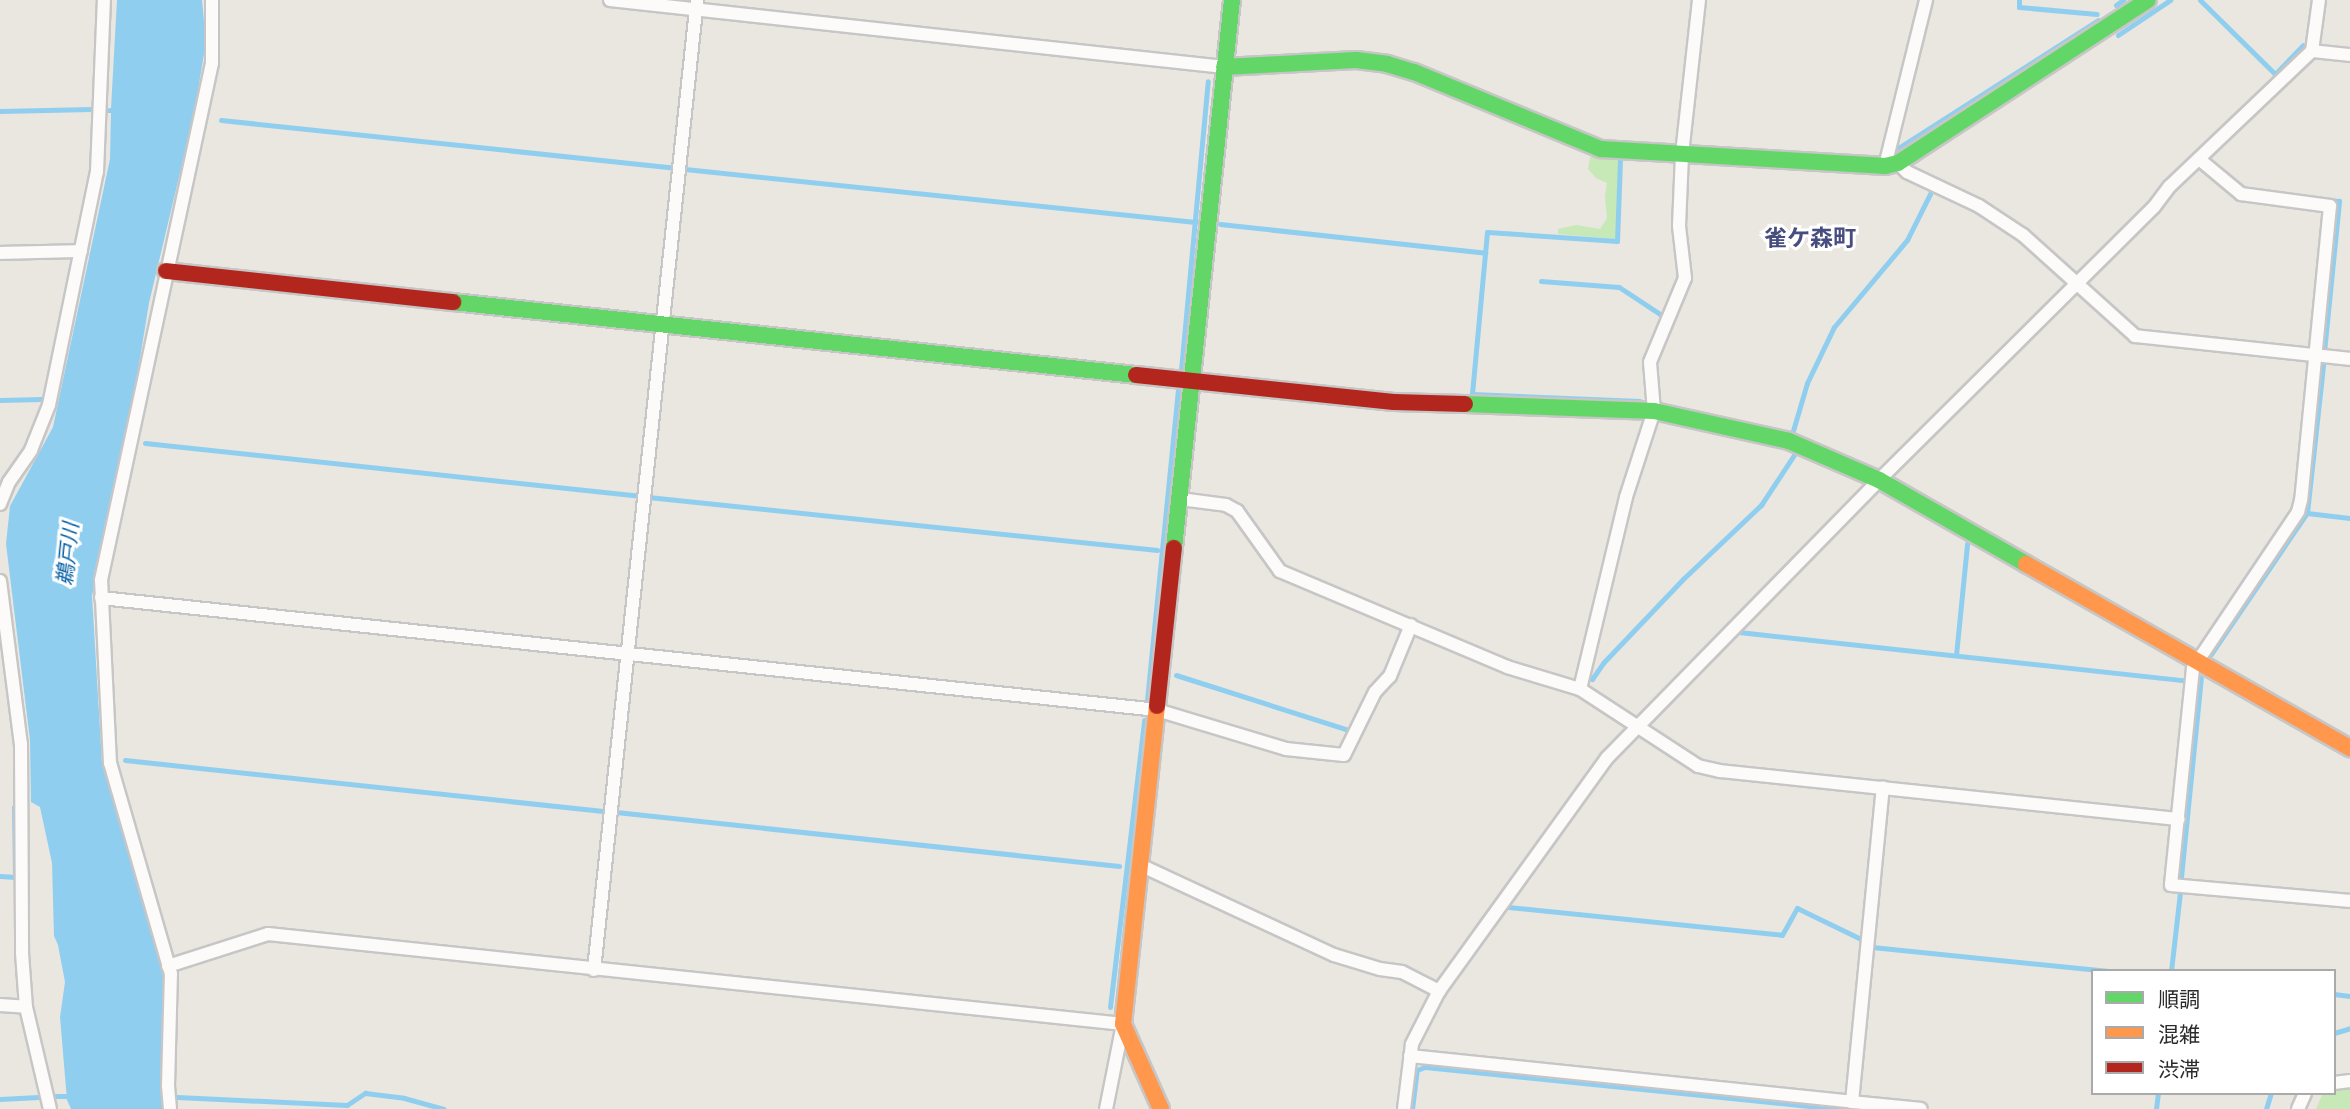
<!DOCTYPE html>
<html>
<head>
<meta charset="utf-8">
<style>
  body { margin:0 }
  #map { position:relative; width:2350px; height:1109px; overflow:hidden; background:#eae7e0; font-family:"Fira Sans","Noto Sans JP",sans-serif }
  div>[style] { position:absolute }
  .green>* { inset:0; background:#c7e8b7 }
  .water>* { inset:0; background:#90ceef }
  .stream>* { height:5px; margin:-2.5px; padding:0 2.5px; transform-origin:2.5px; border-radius:2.5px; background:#90ceef }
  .roads { filter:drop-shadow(2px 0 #c7c6c6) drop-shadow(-2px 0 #c7c6c6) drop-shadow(0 2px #c7c6c6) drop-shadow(0 -2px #c7c6c6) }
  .street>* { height:12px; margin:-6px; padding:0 6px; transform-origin:6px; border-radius:6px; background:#fcfbfa }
  .fast>* { height:16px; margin:-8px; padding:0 8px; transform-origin:8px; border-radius:8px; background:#63d668 }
  .slow>* { height:16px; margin:-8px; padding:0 8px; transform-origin:8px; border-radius:8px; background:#ff974d }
  .jam>* { height:16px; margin:-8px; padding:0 8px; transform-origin:8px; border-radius:8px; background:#b3261e }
  span { translate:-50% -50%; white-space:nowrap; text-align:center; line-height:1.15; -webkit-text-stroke:6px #fff; paint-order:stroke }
  .water-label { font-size:21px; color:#055fa5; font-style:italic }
  .quarter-label { font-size:23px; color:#484d7f; font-weight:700 }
  .legend { position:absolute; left:2091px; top:969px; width:245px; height:126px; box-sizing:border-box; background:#fff; border:2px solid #aaa; margin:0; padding:9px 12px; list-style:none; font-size:21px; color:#2b2b2b }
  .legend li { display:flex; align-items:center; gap:14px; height:35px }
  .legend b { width:35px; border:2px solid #aaa }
</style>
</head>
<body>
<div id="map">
  <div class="green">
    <div style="clip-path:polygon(1590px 157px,1619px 158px,1616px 239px,1558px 234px,1558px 229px,1576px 225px,1600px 229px,1607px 218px,1605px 196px,1607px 183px,1596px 178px,1588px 169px)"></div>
    <div style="clip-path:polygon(2350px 1087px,2350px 1109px,2316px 1109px,2323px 1093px,2334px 1093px,2334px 1088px)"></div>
  </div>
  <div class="water">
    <div style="clip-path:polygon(117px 0,202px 0,206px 42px,194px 114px,149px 303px,127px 438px,92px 596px,102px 763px,164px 978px,164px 1109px,71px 1109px,67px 1100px,60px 1017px,65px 982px,58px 945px,54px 936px,52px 863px,40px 807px,31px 802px,30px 740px,6px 544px,10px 506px,53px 427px,110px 159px,111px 113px,104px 113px,104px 109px,111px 108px)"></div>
  </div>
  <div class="stream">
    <div style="left:2019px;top:0;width:7px;rotate:90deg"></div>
    <div style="left:2019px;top:7px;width:78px;rotate:5.1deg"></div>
    <div style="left:2200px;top:0;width:105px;rotate:44.6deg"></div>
    <div style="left:2275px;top:74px;width:40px;rotate:-46deg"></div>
    <div style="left:2116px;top:5px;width:9px;rotate:-36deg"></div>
    <div style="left:2118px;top:35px;width:63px;rotate:-33.9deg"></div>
    <div style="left:0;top:111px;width:92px;rotate:-1.2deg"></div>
    <div style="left:221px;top:120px;width:456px;rotate:6deg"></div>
    <div style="left:1895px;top:150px;width:241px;rotate:-32.6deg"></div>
    <div style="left:1620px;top:160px;width:81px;rotate:92.1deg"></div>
    <div style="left:1617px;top:241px;width:130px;rotate:-176deg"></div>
    <div style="left:1487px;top:232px;width:163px;rotate:95.3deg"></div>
    <div style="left:1472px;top:394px;width:168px;rotate:2.4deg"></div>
    <div style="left:685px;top:169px;width:513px;rotate:5.93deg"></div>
    <div style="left:1220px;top:224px;width:267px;rotate:6.2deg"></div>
    <div style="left:1541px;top:281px;width:78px;rotate:4.4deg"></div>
    <div style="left:1619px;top:287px;width:56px;rotate:33.4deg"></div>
    <div style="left:2324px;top:352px;width:152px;rotate:-84.3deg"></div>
    <div style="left:2339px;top:201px;width:13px;rotate:-176deg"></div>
    <div style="left:1181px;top:370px;width:290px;rotate:-84.7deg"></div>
    <div style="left:0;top:400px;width:42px;rotate:-1.4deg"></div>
    <div style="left:1792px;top:434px;width:53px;rotate:-73.6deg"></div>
    <div style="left:1807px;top:383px;width:62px;rotate:-64.3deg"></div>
    <div style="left:1834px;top:327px;width:114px;rotate:-50deg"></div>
    <div style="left:1907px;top:240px;width:54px;rotate:-63.4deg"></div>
    <div style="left:145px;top:443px;width:497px;rotate:6.1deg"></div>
    <div style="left:648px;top:497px;width:512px;rotate:5.94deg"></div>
    <div style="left:2307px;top:513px;width:43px;rotate:6.6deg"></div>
    <div style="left:1739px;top:632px;width:448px;rotate:6.2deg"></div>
    <div style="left:2211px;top:654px;width:171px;rotate:-55.8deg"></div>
    <div style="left:2307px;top:513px;width:149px;rotate:-83.8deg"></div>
    <div style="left:1956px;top:655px;width:112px;rotate:-84.3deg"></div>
    <div style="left:1176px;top:675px;width:184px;rotate:17.7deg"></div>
    <div style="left:1351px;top:731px;width:3px;rotate:-72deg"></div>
    <div style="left:1589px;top:678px;width:3px;rotate:18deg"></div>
    <div style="left:1592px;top:679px;width:19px;rotate:-55deg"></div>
    <div style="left:1603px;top:663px;width:116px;rotate:-46.4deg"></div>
    <div style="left:1683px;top:579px;width:108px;rotate:-43.5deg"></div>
    <div style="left:1761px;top:505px;width:60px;rotate:-56.6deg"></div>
    <div style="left:1147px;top:700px;width:311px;rotate:-84.3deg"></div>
    <div style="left:125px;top:760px;width:483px;rotate:6.1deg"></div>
    <div style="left:616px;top:812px;width:506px;rotate:6.13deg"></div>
    <div style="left:0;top:876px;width:15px;rotate:4deg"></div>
    <div style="left:15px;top:877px;width:70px;rotate:-90.8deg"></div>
    <div style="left:2181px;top:877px;width:200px;rotate:-84.3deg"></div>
    <div style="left:1508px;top:907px;width:275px;rotate:5.8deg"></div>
    <div style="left:1782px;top:935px;width:31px;rotate:-61deg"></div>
    <div style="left:1797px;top:908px;width:71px;rotate:25.8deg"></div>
    <div style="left:1872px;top:947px;width:238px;rotate:5.8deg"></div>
    <div style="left:2171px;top:971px;width:80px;rotate:-83.5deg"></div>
    <div style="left:2334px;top:994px;width:16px;rotate:7deg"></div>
    <div style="left:1110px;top:1007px;width:289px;rotate:-83.2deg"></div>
    <div style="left:2334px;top:1033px;width:17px;rotate:-17deg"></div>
    <div style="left:53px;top:1096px;width:21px"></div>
    <div style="left:177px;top:1097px;width:170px;rotate:2.7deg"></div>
    <div style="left:347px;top:1105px;width:22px;rotate:-34deg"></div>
    <div style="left:365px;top:1093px;width:39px;rotate:7deg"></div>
    <div style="left:404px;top:1098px;width:41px;rotate:15.4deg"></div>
    <div style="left:0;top:1099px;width:39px;rotate:-3deg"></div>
    <div style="left:1412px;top:1109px;width:39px;rotate:-83deg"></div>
    <div style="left:1417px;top:1070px;width:9px;rotate:-21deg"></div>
    <div style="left:1425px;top:1067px;width:418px;rotate:5.8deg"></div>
    <div style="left:2156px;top:1109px;width:16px;rotate:-83deg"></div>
    <div style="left:2266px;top:1109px;width:17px;rotate:-73deg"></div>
  </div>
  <div class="roads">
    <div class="street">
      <div style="left:610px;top:0;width:618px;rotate:6.23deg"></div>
      <div style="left:2312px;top:51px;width:38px;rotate:6deg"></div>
      <div style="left:2199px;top:159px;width:55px;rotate:39.8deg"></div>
      <div style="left:2241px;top:194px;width:90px;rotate:7.7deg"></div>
      <div style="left:2330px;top:206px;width:295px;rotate:95.6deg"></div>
      <div style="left:2301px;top:500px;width:12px;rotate:104deg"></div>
      <div style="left:2298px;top:512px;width:188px;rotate:123.9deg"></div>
      <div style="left:2193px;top:668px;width:218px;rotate:95.8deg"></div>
      <div style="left:2171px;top:885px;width:180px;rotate:5.1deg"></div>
      <div style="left:1898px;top:163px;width:13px;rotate:45deg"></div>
      <div style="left:1907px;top:172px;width:80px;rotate:25.3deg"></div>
      <div style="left:1979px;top:206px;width:53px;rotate:33.4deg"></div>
      <div style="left:2023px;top:235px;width:151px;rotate:42deg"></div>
      <div style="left:2135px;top:336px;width:216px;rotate:6.1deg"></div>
      <div style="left:1885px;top:166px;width:171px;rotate:-76.1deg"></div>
      <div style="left:0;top:253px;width:81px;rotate:-1.4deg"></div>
      <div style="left:1180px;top:499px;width:46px;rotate:7.4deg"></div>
      <div style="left:1226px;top:505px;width:13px;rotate:29deg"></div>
      <div style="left:1237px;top:511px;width:74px;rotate:54.4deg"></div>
      <div style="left:1280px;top:571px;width:246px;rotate:22.9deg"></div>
      <div style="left:1507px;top:667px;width:76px;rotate:16.8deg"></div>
      <div style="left:1580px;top:689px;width:141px;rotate:33.1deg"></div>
      <div style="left:1698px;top:766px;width:23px;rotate:13deg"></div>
      <div style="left:1720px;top:771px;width:461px;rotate:6deg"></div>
      <div style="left:0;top:504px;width:24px;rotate:-68deg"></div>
      <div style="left:9px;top:482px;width:39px;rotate:-55deg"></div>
      <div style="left:31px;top:450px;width:48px;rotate:-68.2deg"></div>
      <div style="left:49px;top:405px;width:238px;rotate:-78.4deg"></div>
      <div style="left:97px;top:172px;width:172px;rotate:-87.7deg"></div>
      <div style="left:0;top:581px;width:164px;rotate:82.7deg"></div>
      <div style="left:21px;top:744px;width:209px;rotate:89.7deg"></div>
      <div style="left:22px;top:953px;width:54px;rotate:85.8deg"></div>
      <div style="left:26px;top:1007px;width:105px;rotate:76.8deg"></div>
      <div style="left:101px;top:598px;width:1062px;rotate:6.05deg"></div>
      <div style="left:1157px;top:710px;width:135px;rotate:16.8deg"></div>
      <div style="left:1286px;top:749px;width:58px;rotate:5.9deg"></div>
      <div style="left:1344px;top:755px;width:70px;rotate:-63.8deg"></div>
      <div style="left:1375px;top:692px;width:22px;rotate:-47deg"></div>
      <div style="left:1390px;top:676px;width:55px;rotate:-67.6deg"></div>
      <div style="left:1580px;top:689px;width:197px;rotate:-76.5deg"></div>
      <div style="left:1626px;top:497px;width:90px;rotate:-72deg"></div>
      <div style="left:1654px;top:411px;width:49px;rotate:-94.7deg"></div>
      <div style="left:1650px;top:362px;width:91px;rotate:-67.4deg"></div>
      <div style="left:1685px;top:278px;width:52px;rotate:-96.6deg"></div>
      <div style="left:1679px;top:226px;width:72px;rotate:-87.6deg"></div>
      <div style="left:1682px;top:154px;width:155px;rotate:-83.7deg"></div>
      <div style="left:1140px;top:865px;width:214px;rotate:24.9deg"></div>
      <div style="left:1334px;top:955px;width:48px;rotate:16.9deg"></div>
      <div style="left:1380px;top:969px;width:22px;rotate:8deg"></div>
      <div style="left:1402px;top:972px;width:42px;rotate:27.2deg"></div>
      <div style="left:168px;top:966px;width:105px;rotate:-17.7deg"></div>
      <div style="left:268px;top:934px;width:860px;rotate:6.01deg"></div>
      <div style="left:1123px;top:1024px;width:87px;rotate:101.3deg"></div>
      <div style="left:594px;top:970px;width:975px;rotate:-83.94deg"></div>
      <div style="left:0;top:1005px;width:26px;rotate:4deg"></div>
      <div style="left:1410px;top:1056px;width:444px;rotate:5.9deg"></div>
      <div style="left:1852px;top:1102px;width:316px;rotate:-84.4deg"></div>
      <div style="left:2334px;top:1083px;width:16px;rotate:-7deg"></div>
      <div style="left:1852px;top:1102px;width:69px;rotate:5.8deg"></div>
      <div style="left:170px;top:1109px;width:23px;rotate:-95deg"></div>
      <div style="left:168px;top:1086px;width:112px;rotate:-88.5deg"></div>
      <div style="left:171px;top:974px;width:220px;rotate:-106.1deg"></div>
      <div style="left:110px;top:763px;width:183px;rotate:-92.8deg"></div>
      <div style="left:101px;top:580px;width:529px;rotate:-77.88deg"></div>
      <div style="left:212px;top:63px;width:63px;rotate:-90deg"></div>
      <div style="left:1404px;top:1109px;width:65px;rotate:-83deg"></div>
      <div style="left:1412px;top:1044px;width:59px;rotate:-63deg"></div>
      <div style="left:1439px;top:991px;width:287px;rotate:-54.2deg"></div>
      <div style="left:1607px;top:758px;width:389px;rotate:-45.6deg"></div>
      <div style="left:1879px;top:480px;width:387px;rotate:-44.8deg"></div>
      <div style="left:2154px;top:207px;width:26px;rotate:-53deg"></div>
      <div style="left:2170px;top:186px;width:196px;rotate:-43.6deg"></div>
      <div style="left:2312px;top:51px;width:51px;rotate:-82.2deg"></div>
      <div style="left:2298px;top:1109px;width:17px;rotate:-66deg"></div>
    </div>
    <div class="fast">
      <div style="left:1224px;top:67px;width:132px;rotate:-3deg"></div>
      <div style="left:1356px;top:60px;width:31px;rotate:7deg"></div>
      <div style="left:1387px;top:64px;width:28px;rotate:17deg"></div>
      <div style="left:1414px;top:72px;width:202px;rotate:22.4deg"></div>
      <div style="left:1601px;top:149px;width:285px;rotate:3.4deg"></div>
      <div style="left:1885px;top:166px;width:13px;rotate:-13deg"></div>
      <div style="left:1898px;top:163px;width:298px;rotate:-33.1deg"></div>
      <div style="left:453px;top:302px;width:687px;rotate:6.1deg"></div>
      <div style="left:1465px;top:404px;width:189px;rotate:2.1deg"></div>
      <div style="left:1654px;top:411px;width:138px;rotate:12.5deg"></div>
      <div style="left:1789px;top:441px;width:98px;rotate:23.4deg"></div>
      <div style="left:1879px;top:480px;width:169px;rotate:29.7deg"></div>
      <div style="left:1174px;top:548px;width:551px;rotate:-83.96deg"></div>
    </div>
    <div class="slow">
      <div style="left:2026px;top:564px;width:373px;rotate:29.6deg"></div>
      <div style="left:1157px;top:706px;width:320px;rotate:96.1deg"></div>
      <div style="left:1123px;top:1024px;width:93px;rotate:65.9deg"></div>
    </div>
    <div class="jam">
      <div style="left:166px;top:271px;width:289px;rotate:6.2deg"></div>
      <div style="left:1136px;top:375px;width:259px;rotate:6deg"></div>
      <div style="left:1394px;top:402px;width:71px;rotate:1.6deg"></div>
      <div style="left:1157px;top:706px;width:159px;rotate:-83.9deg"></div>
    </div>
  </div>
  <div class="water-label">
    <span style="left:68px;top:554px;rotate:-84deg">鵜戸川</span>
  </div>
  <div class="quarter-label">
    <span style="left:1810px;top:238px">雀ケ森町</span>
  </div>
  <ul class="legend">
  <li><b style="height:9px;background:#63d668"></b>順調</li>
  <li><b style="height:9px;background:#ff974d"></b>混雑</li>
  <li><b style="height:9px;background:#b3261e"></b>渋滞</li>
  </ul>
</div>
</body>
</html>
